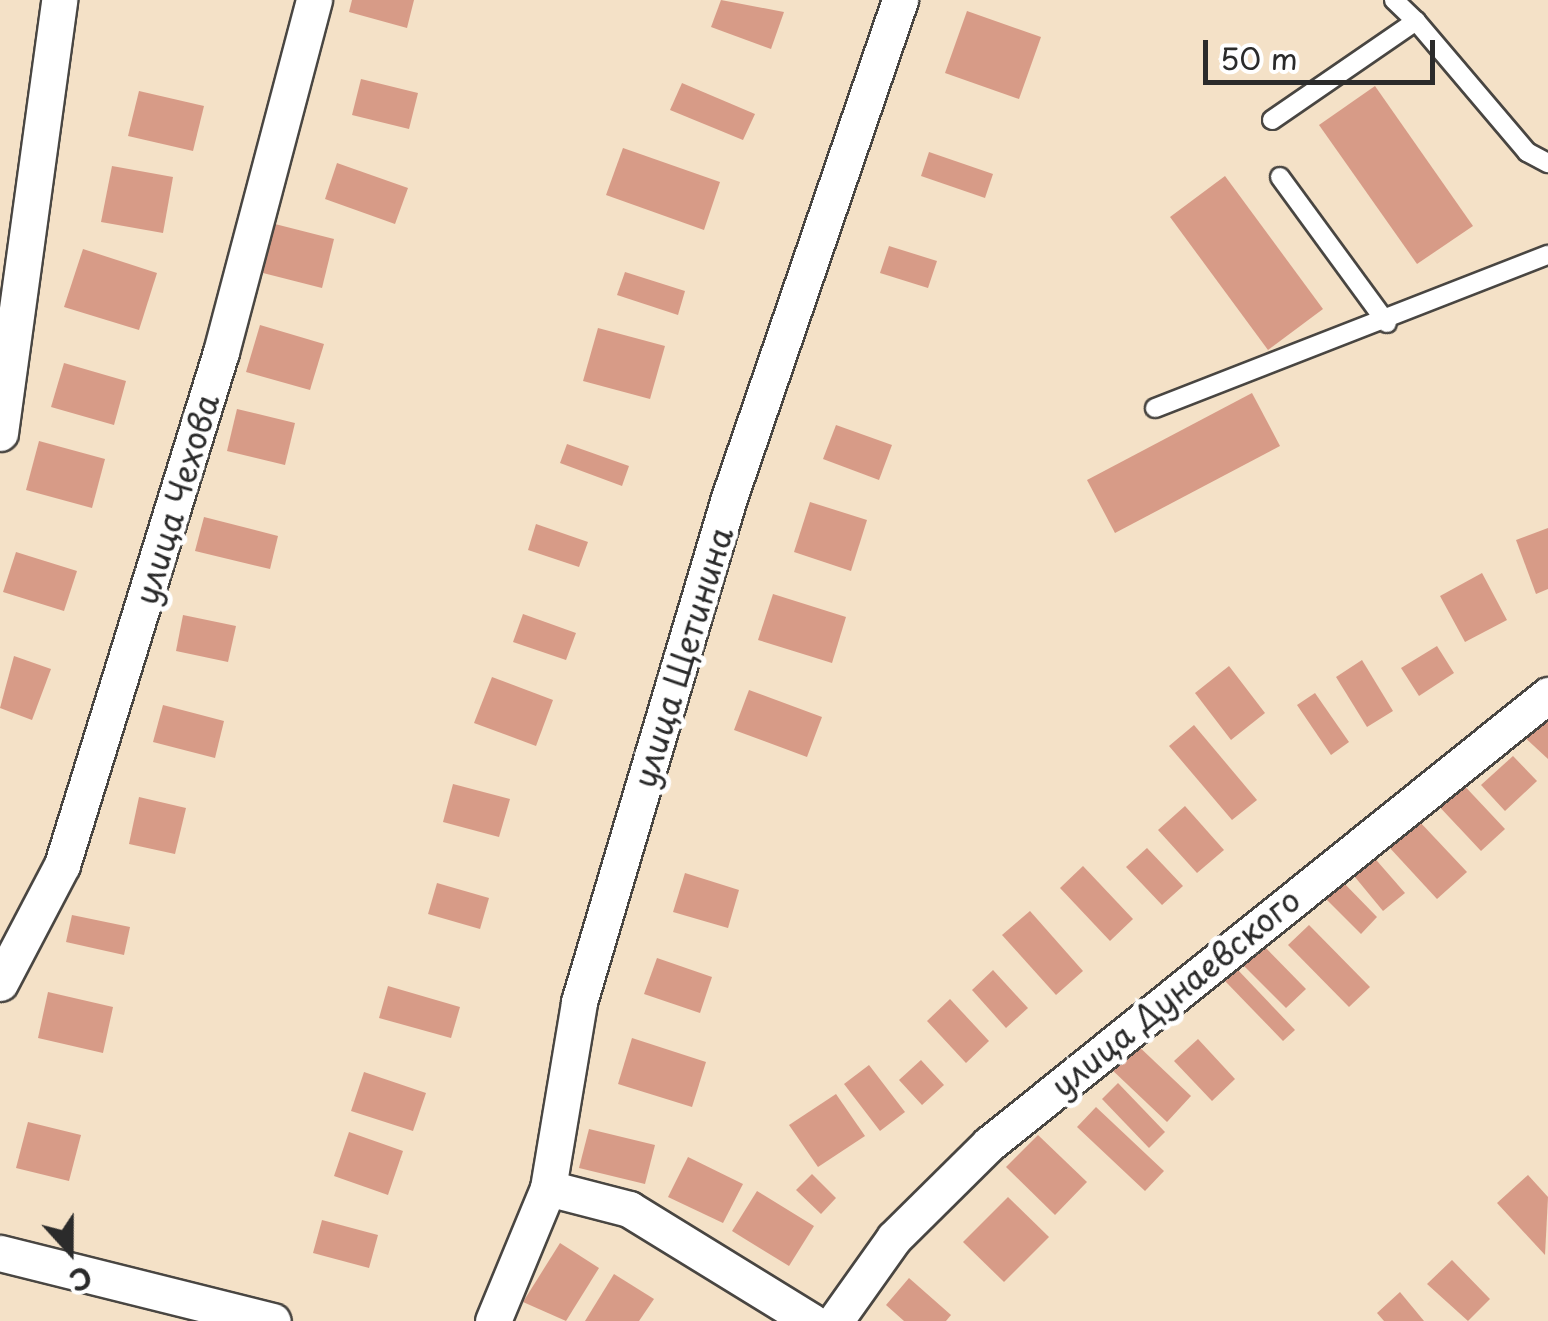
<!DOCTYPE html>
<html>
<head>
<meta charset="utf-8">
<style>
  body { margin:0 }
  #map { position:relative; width:1548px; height:1321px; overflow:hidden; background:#f4e1c7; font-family:"Playpen Sans",sans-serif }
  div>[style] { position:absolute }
  .building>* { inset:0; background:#d79b87 }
  .roads { filter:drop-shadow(2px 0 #494642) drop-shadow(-2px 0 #494642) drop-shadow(0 2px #494642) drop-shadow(0 -2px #494642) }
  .service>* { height:18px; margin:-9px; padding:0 9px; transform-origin:9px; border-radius:9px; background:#fff }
  .minor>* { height:35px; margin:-17.5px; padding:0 17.5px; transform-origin:17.5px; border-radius:17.5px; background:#fff }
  span { translate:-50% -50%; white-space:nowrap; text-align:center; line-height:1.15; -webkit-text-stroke:10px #fff; paint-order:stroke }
  .street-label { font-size:32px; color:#2b2b2b }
  .north { position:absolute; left:20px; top:1201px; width:100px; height:100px; -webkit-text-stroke:8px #fff; paint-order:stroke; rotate:159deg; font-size:28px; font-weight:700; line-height:40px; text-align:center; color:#2b2b2b }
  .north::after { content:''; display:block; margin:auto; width:35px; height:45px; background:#2b2b2b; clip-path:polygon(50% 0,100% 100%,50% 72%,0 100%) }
  .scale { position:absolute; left:1203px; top:40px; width:232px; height:45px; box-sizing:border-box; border:5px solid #2b2b2b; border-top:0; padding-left:12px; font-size:30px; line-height:35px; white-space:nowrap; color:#2b2b2b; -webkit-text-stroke:8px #fff; paint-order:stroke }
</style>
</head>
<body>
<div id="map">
  <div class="building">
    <div style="clip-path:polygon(352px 0,414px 0,407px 28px,349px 12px)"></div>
    <div style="clip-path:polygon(721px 0,784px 12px,771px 49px,711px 27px)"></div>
    <div style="clip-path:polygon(967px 11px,1041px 37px,1019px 99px,945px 73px)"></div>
    <div style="clip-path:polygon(361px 79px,418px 93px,409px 129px,352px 115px)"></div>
    <div style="clip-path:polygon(682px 83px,755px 114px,743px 140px,670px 110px)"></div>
    <div style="clip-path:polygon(1375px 86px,1473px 226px,1417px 264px,1319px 125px)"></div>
    <div style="clip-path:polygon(139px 91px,204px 106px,193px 151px,128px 136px)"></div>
    <div style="clip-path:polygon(623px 148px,720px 182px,704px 230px,606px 195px)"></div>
    <div style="clip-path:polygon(929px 152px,993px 174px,985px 198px,921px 176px)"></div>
    <div style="clip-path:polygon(337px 163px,408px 188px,395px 224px,325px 199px)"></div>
    <div style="clip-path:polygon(112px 166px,173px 177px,163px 233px,101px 222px)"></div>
    <div style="clip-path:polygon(1225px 176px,1323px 309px,1268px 350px,1170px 217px)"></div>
    <div style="clip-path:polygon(275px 224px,334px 239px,322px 288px,263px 273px)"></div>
    <div style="clip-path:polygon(889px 246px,937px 261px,928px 288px,880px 273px)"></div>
    <div style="clip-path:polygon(83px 249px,157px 273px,139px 330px,64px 307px)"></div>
    <div style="clip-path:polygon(625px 272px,685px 291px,678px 315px,617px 295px)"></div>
    <div style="clip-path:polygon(260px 325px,324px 344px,310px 390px,246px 372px)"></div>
    <div style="clip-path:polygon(598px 328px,665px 346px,650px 399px,583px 381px)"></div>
    <div style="clip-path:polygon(64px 363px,126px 381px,114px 425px,51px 407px)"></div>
    <div style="clip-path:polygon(1252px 393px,1280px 446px,1115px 533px,1087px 480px)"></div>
    <div style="clip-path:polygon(237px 409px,295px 423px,285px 465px,227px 451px)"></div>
    <div style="clip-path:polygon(836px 425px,892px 445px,879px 480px,823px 459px)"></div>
    <div style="clip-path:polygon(39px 441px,105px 459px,92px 508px,26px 490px)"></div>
    <div style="clip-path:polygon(567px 444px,629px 466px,622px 486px,560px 463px)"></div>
    <div style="clip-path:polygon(810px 502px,867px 520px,851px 571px,794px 552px)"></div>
    <div style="clip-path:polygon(204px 517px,278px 536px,270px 569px,195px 551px)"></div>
    <div style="clip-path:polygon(536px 524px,588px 542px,579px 567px,528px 550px)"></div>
    <div style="clip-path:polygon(1548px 528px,1548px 589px,1536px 594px,1516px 540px)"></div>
    <div style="clip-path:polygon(16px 552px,77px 571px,64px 611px,3px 592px)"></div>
    <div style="clip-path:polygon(1482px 573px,1507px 620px,1465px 642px,1440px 596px)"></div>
    <div style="clip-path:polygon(773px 594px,846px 617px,832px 663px,758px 640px)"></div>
    <div style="clip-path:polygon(523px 614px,576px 633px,566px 660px,513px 642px)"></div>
    <div style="clip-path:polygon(183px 615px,236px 626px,228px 662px,176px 651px)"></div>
    <div style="clip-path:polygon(1437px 646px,1454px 673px,1419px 696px,1401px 668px)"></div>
    <div style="clip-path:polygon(14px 656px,51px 669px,32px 720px,0 708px)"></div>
    <div style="clip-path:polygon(1362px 660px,1393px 711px,1367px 727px,1336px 677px)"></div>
    <div style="clip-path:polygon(1229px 666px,1265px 713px,1231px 740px,1195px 693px)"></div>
    <div style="clip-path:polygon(492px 677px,553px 700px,536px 746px,474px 723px)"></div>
    <div style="clip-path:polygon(749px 690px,822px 717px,807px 757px,734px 730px)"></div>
    <div style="clip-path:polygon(1315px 693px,1349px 742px,1331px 755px,1297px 705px)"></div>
    <div style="clip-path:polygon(163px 705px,224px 721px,215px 758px,153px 742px)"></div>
    <div style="clip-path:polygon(1548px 707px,1548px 759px,1522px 735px)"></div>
    <div style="clip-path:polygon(1194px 725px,1257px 800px,1232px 820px,1169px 746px)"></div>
    <div style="clip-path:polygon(1513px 756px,1537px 781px,1505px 811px,1481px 785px)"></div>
    <div style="clip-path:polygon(1459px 780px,1505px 829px,1481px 851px,1435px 802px)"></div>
    <div style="clip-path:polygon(453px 784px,510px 799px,499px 837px,443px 822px)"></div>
    <div style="clip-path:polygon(139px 797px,186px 808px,175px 854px,129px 844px)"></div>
    <div style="clip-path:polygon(1185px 806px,1224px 850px,1197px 873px,1158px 830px)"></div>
    <div style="clip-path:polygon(1418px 820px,1467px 872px,1437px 899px,1389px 847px)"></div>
    <div style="clip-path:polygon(1147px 848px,1183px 886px,1162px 905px,1126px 867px)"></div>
    <div style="clip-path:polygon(1371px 854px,1405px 893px,1383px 911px,1350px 871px)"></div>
    <div style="clip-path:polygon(1083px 866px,1133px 919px,1110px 941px,1060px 888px)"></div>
    <div style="clip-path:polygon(685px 873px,739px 890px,728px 928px,673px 912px)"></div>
    <div style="clip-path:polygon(1339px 878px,1377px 917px,1361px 934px,1322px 895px)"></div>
    <div style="clip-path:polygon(437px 883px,489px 898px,480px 929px,428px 914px)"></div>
    <div style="clip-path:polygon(1030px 911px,1083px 971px,1056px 995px,1002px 935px)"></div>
    <div style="clip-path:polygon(72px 915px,130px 927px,124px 955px,66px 942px)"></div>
    <div style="clip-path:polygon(1309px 925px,1370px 987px,1349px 1007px,1288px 945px)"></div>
    <div style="clip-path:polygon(1262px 944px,1306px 989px,1286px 1008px,1242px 964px)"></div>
    <div style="clip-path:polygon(657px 958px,712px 977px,700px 1013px,644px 994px)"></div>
    <div style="clip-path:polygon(1237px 969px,1295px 1030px,1283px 1041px,1225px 981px)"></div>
    <div style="clip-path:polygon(993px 970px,1028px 1008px,1006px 1028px,972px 990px)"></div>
    <div style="clip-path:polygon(388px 986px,460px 1007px,451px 1038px,379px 1018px)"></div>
    <div style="clip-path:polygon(48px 992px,113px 1007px,103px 1053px,38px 1038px)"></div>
    <div style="clip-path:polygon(950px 999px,989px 1041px,966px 1063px,927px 1021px)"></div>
    <div style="clip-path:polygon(632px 1038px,706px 1062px,692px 1107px,618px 1084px)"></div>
    <div style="clip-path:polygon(1198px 1039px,1235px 1079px,1212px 1101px,1174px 1061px)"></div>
    <div style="clip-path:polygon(1133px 1041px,1191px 1096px,1167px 1122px,1109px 1067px)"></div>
    <div style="clip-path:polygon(921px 1060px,944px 1085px,922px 1105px,899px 1080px)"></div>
    <div style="clip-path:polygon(869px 1065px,905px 1112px,880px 1131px,844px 1084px)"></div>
    <div style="clip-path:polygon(364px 1072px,426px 1093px,413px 1131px,351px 1111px)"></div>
    <div style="clip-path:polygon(1118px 1083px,1165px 1132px,1149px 1148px,1102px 1099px)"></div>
    <div style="clip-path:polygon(836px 1094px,865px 1136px,818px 1167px,789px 1125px)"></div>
    <div style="clip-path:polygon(1096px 1107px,1164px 1171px,1145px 1191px,1077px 1127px)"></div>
    <div style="clip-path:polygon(28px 1122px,81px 1135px,69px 1181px,16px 1168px)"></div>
    <div style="clip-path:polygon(589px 1129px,655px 1145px,645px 1184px,579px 1168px)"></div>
    <div style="clip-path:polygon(349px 1132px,403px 1151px,388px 1195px,334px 1176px)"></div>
    <div style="clip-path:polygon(1038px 1135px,1087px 1182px,1055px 1215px,1006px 1167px)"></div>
    <div style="clip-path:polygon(688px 1157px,743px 1184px,723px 1223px,668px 1197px)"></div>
    <div style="clip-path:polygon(812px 1174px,836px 1198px,821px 1214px,796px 1190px)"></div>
    <div style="clip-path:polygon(1528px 1175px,1548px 1197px,1545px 1255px,1497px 1203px)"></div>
    <div style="clip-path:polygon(757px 1191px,814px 1226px,789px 1266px,732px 1231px)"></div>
    <div style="clip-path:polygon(1008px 1197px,1049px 1237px,1004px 1282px,963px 1242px)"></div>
    <div style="clip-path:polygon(322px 1220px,378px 1235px,369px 1268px,313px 1253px)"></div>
    <div style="clip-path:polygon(560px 1243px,599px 1268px,566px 1321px,523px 1302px)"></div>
    <div style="clip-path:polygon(1452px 1260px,1490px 1299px,1468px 1321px,1427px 1284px)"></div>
    <div style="clip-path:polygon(614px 1274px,654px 1299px,639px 1321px,585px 1321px)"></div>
    <div style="clip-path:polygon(909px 1278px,951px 1315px,946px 1321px,904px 1321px,886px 1305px)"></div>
    <div style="clip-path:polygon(1400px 1292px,1424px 1321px,1384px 1321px,1377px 1313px)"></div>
  </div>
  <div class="roads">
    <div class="service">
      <div style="left:1394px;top:0;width:30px;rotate:44deg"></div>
      <div style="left:1272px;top:120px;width:175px;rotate:-34.5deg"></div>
      <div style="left:1416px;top:21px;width:172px;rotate:49.7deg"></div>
      <div style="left:1527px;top:152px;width:24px;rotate:28deg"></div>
      <div style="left:1280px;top:177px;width:181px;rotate:53.8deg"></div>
      <div style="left:1155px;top:408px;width:422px;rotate:-21.3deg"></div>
    </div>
    <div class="minor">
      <div style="left:0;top:433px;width:437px;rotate:-82.2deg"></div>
      <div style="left:0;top:983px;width:133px;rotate:-62.3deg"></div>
      <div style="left:62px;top:865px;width:537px;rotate:-72.78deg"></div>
      <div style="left:221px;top:352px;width:364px;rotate:-75.2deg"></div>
      <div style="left:548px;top:1188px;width:84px;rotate:14.5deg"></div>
      <div style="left:629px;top:1209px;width:214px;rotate:31.6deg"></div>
      <div style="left:0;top:1253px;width:281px;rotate:14deg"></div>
      <div style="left:493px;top:1321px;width:144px;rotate:-67.5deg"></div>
      <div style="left:548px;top:1188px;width:189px;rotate:-80.5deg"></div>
      <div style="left:579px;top:1002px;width:526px;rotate:-73.43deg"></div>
      <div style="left:729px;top:498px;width:527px;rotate:-71.05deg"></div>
      <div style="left:835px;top:1321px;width:102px;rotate:-54.6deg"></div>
      <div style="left:894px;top:1238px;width:134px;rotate:-44.7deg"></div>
      <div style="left:989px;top:1144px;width:717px;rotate:-38.77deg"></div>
    </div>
  </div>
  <div class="street-label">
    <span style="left:176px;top:499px;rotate:-73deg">улица Чехова</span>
    <span style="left:682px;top:657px;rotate:-73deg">улица Щетинина</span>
    <span style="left:1175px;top:992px;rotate:-39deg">улица Дунаевского</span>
  </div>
  <div class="north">С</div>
  <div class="scale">50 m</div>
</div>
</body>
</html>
